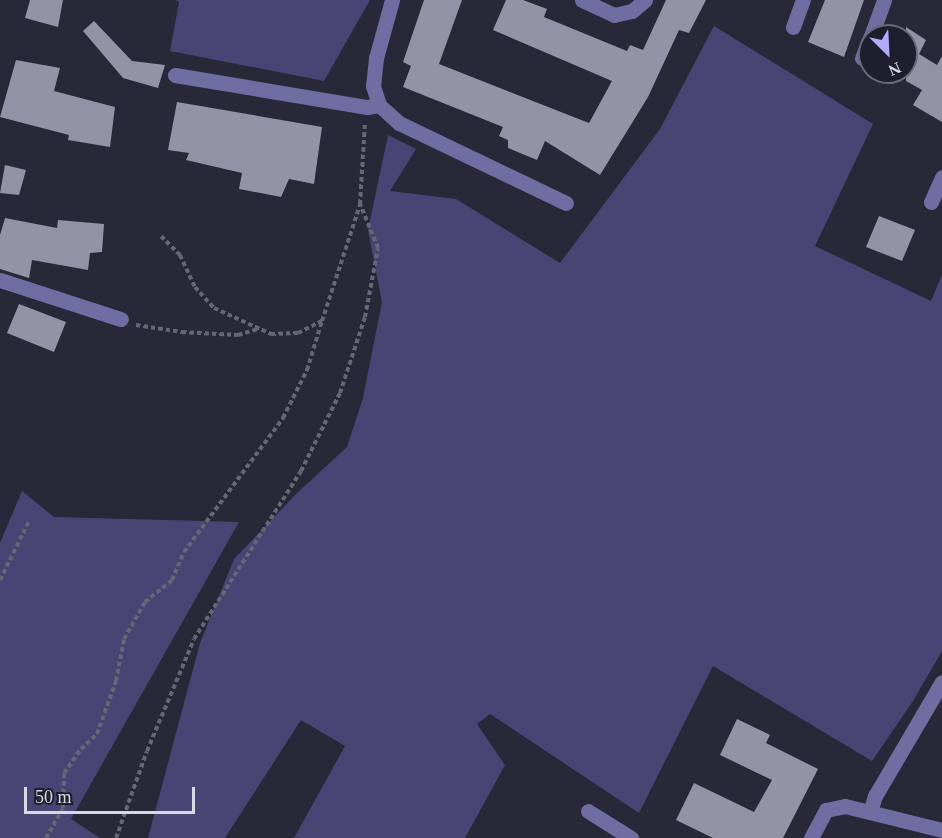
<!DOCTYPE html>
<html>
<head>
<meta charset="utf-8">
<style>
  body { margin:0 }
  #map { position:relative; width:942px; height:838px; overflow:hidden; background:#282838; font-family:"Times New Roman",serif }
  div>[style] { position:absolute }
  .green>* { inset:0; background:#484473 }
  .building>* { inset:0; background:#9392a7 }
  .path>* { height:4px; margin-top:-2px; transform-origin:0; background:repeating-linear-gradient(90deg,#666674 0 4.5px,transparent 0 7.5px) }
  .minor>* { height:15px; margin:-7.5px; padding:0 7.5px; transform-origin:7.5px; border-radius:7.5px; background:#706da2 }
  span { translate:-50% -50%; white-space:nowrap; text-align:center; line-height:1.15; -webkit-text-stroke:6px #1f1e2e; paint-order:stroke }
  .north { position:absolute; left:858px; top:24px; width:60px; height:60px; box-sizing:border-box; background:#1f1e2e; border:2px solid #696977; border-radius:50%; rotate:156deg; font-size:16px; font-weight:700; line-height:24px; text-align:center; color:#d9d9e4 }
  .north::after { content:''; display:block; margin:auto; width:21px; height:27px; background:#b1adfa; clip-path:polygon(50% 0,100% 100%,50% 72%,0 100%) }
  .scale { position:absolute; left:24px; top:787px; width:171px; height:27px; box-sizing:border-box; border:3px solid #d9d9e4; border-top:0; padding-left:8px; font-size:18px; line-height:21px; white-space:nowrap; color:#d9d9e4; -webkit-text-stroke:4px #1f1e2e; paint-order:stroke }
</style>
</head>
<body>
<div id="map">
  <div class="green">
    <div style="clip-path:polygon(175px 0,370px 0,324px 81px,170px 51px,179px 2px)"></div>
    <div style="clip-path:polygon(714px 26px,873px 124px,815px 246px,931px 301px,942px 275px,942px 651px,913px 701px,872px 761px,713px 666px,639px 813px,490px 714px,477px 724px,505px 765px,465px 838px,294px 838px,345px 746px,301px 720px,225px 838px,148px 838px,200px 643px,234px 559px,297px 493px,347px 447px,363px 398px,382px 302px,368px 230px,388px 135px,416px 149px,390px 191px,456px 199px,560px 263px,660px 129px)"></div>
    <div style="clip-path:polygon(22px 491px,54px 517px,239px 522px,71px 819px,100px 838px,0 838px,0 543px)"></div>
  </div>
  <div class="building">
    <div style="clip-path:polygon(30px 0,63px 0,58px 27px,25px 18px)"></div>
    <div style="clip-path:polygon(424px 0,462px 0,439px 64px,589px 123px,612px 81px,493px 30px,506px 0,523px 0,547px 9px,544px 17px,627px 51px,630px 45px,643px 50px,666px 0,706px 0,689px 33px,679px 30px,648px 97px,600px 175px,545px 141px,537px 160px,508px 148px,508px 140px,499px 136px,503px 127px,403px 87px,411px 66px,403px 62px)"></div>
    <div style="clip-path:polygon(825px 0,864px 0,844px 57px,808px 42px)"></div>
    <div style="clip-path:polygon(94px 21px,132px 61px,165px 65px,158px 88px,123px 78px,83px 31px)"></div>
    <div style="clip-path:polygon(906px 27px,926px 40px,919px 54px,937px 65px,942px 56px,942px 122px,913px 105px,922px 90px,906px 81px)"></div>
    <div style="clip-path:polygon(16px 60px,60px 68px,54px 91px,115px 107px,110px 147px,68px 140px,69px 135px,0 117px)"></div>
    <div style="clip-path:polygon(177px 102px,322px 127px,314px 184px,289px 179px,281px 197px,239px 189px,242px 173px,186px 160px,189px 153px,168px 150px)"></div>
    <div style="clip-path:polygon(5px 165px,26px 170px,19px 195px,0 193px)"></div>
    <div style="clip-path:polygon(879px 216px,915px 230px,902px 261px,866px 247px)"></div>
    <div style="clip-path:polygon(5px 218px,57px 228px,58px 220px,104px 224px,102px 252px,90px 253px,88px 270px,32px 260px,29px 278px,0 269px,0 235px)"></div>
    <div style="clip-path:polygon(19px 304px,66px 322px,54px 352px,7px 333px)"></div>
    <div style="clip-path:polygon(737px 719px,770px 735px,766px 743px,818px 769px,783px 838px,713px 838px,676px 820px,694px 783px,754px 812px,772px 780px,720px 755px)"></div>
  </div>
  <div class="path">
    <div style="left:161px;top:236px;width:27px;rotate:45deg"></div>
    <div style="left:180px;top:255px;width:35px;rotate:65deg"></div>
    <div style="left:195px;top:287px;width:28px;rotate:48deg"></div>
    <div style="left:214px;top:308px;width:63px;rotate:24.5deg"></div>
    <div style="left:271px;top:334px;width:27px;rotate:-2deg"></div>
    <div style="left:298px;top:333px;width:27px;rotate:-27deg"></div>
    <div style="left:322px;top:321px;width:122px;rotate:-71.9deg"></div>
    <div style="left:136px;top:325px;width:47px;rotate:8.7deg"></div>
    <div style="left:182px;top:332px;width:56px;rotate:3.1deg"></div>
    <div style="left:238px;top:335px;width:21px;rotate:-17deg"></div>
    <div style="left:0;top:580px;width:64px;rotate:-63.8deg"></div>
    <div style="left:46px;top:838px;width:34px;rotate:-60deg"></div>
    <div style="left:63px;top:808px;width:35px;rotate:-88deg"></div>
    <div style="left:64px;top:773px;width:29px;rotate:-55deg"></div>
    <div style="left:81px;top:749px;width:22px;rotate:-43deg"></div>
    <div style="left:97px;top:734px;width:56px;rotate:-70.3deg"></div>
    <div style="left:116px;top:681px;width:43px;rotate:-79.2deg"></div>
    <div style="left:124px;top:639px;width:43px;rotate:-60.4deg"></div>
    <div style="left:145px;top:602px;width:35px;rotate:-39deg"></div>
    <div style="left:172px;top:580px;width:30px;rotate:-67deg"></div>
    <div style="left:184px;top:552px;width:167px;rotate:-53.5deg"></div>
    <div style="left:283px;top:418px;width:54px;rotate:-63.4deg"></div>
    <div style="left:307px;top:370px;width:51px;rotate:-73deg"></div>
    <div style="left:116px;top:838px;width:92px;rotate:-70.4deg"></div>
    <div style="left:147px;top:751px;width:121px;rotate:-67.2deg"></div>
    <div style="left:194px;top:639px;width:199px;rotate:-57.5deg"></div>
    <div style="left:301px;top:471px;width:87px;rotate:-63.4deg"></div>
    <div style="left:340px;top:393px;width:80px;rotate:-71.8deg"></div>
    <div style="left:365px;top:317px;width:70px;rotate:-79.3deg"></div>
    <div style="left:378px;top:248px;width:48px;rotate:-112.2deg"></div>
    <div style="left:360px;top:204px;width:81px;rotate:-86.5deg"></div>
  </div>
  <div class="minor">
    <div style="left:392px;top:0;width:60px;rotate:105.4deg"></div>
    <div style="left:376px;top:58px;width:28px;rotate:96deg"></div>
    <div style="left:373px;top:86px;width:20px;rotate:72deg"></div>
    <div style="left:379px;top:105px;width:27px;rotate:42deg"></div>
    <div style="left:399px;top:123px;width:185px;rotate:25.6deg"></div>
    <div style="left:582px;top:0;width:35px;rotate:25deg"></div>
    <div style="left:614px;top:15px;width:18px;rotate:-13deg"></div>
    <div style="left:632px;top:11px;width:17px;rotate:-40deg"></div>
    <div style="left:793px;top:27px;width:29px;rotate:-70deg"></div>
    <div style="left:871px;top:36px;width:38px;rotate:-70deg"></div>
    <div style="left:862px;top:58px;width:22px;rotate:-68deg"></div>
    <div style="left:175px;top:75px;width:195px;rotate:9.5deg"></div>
    <div style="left:367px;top:107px;width:12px;rotate:-9deg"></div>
    <div style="left:931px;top:202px;width:27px;rotate:-66deg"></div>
    <div style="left:0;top:280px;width:127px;rotate:17.9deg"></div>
    <div style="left:588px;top:811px;width:51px;rotate:32.1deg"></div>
    <div style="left:870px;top:812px;width:17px;rotate:-73deg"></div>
    <div style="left:875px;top:796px;width:132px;rotate:-59.6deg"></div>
    <div style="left:811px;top:838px;width:32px;rotate:-62deg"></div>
    <div style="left:826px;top:810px;width:19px;rotate:-12deg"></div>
    <div style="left:845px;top:806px;width:100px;rotate:13.9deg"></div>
  </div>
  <div class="north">N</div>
  <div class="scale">50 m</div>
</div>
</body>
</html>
